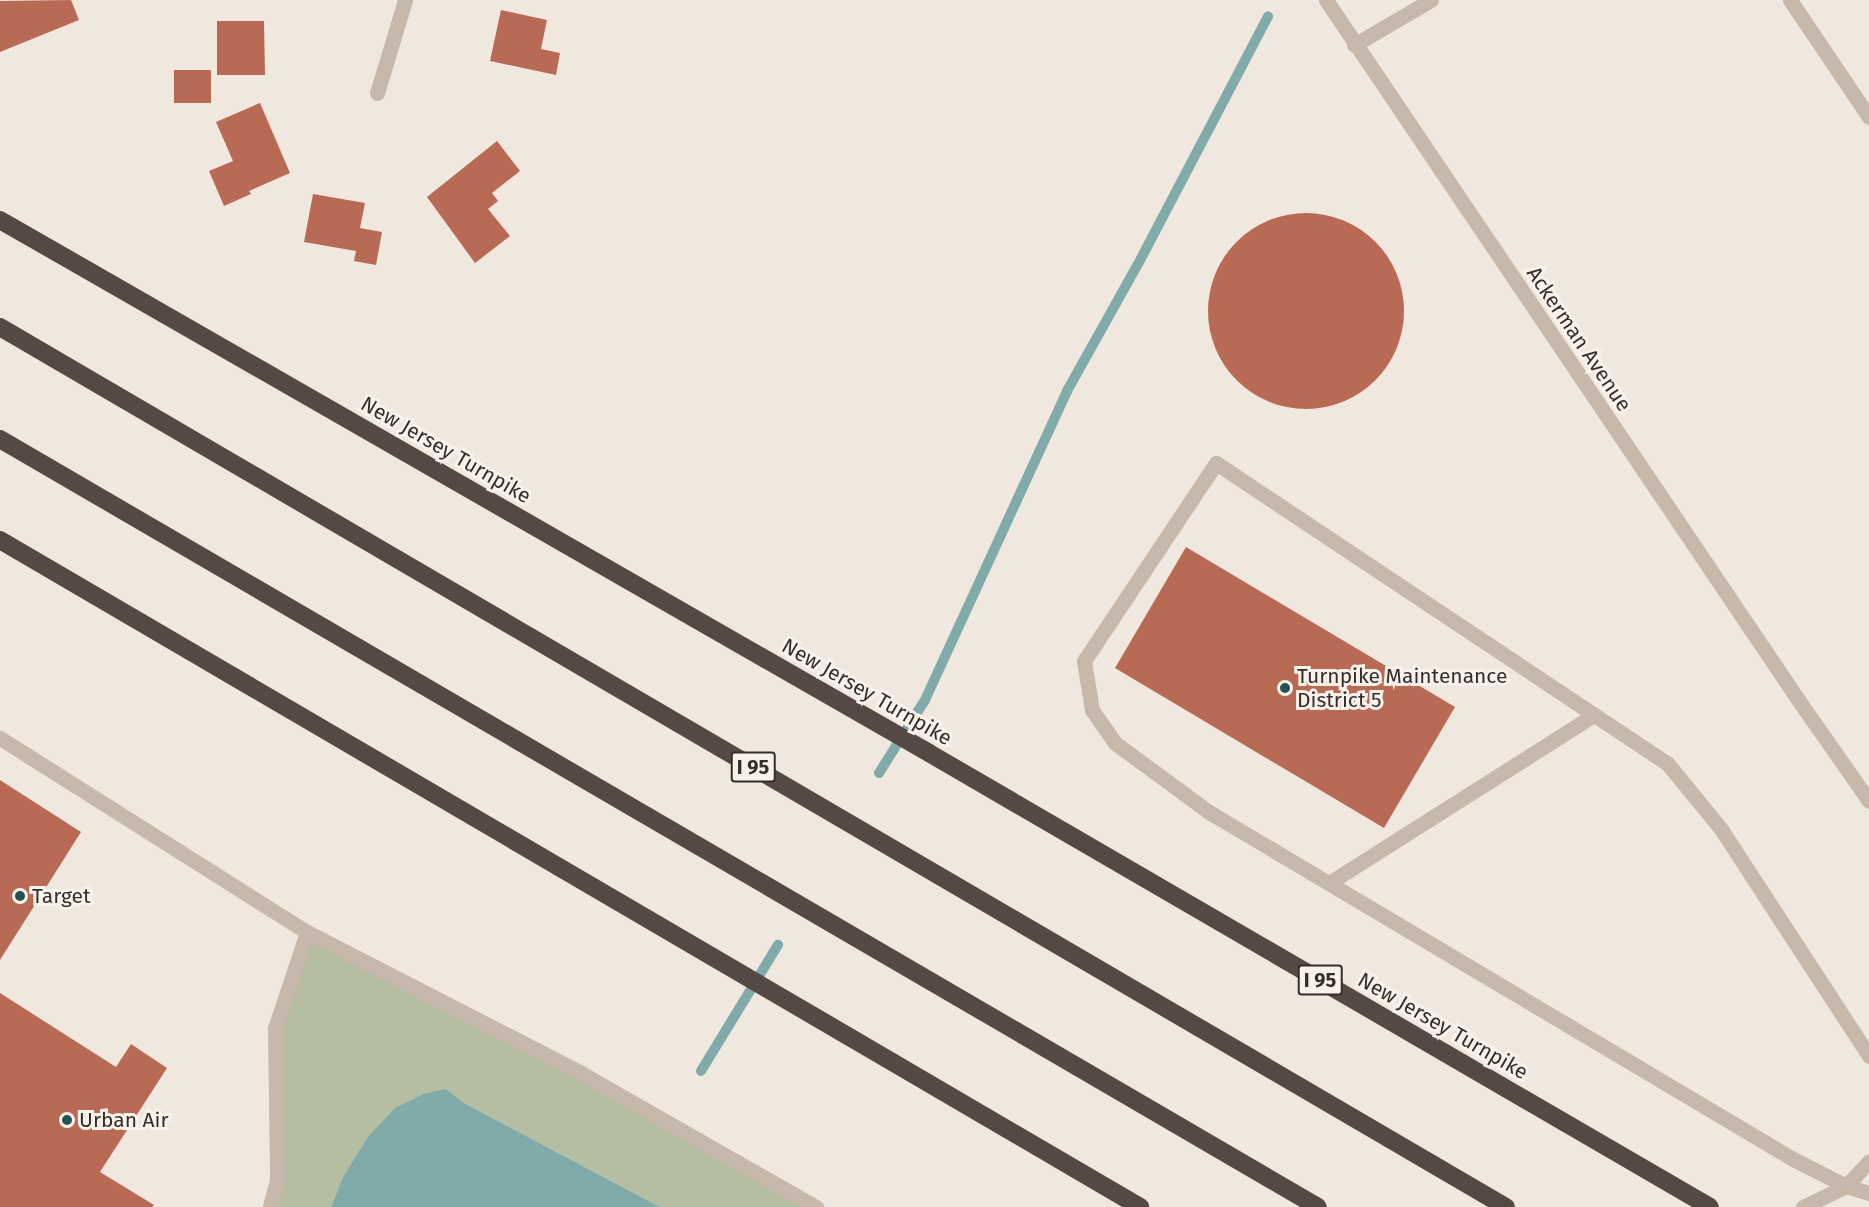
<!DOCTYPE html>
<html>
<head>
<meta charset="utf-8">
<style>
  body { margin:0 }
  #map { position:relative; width:1869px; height:1207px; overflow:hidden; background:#f0e8df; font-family:"Fira Sans",sans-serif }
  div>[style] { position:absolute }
  .green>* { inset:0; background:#b5bea1 }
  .water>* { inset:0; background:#81aaaa }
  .stream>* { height:10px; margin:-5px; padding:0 5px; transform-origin:5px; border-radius:5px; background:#81aaaa }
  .building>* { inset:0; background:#b96a55 }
  .round { border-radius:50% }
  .service>* { height:15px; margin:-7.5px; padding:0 7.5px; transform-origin:7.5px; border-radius:7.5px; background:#c7b8ac }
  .minor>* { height:15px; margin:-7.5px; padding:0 7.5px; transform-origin:7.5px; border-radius:7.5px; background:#c7b8ac }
  .motorway>* { height:18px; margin:-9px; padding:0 9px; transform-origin:9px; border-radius:9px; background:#564842 }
  .dots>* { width:16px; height:16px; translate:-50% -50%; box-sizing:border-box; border:3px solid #f8f2eb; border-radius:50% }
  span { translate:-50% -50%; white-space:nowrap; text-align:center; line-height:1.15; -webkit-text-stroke:6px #f8f2eb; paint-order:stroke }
  .shield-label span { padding:2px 4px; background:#f8f2eb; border:2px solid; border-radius:4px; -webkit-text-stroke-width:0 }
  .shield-label { font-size:20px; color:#362e2a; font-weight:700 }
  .street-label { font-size:21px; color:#362e2a }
  .poi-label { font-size:21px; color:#362e2a }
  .left { translate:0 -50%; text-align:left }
</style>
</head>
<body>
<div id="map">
  <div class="green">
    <div style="clip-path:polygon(307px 932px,816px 1207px,660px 1207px,464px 1103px,446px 1089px,342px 1179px,331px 1207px,270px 1207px,275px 1028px)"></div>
  </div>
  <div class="water">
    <div style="clip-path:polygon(446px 1089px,464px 1103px,660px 1207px,331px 1207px,342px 1179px,368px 1137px,395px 1108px,424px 1094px)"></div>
  </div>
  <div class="stream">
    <div style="left:879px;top:773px;width:86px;rotate:-57.8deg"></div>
    <div style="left:925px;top:700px;width:340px;rotate:-65.3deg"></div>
    <div style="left:1067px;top:391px;width:143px;rotate:-60.8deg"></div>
    <div style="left:1137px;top:266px;width:282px;rotate:-62.3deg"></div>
    <div style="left:701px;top:1071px;width:148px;rotate:-58.6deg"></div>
  </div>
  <div class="building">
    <div style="clip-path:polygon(71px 0,79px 20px,0 52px,0 1px)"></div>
    <div style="clip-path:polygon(501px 10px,547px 20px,541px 49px,560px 53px,556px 75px,490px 61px)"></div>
    <div style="clip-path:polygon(217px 21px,264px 21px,265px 75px,217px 75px)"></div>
    <div style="clip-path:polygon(174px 70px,211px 70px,211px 103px,174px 103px)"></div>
    <div style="clip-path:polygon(260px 103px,290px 173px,249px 191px,251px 194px,224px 206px,209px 171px,233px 161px,216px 122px)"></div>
    <div style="clip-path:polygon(497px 141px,520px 171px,492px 193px,498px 201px,488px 209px,510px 236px,475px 263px,427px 197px)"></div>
    <div style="clip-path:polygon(313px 194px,365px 203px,360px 228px,382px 232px,376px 265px,354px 261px,356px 251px,304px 242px)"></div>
    <div class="round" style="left:1208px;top:213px;width:196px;height:196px"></div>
    <div style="clip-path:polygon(1186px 547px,1455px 707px,1384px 828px,1115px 668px)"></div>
    <div style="clip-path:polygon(0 780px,81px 832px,0 960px)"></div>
    <div style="clip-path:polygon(0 993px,116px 1067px,131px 1044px,167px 1068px,100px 1172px,154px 1205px,152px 1207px,0 1207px)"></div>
  </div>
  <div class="service">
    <div style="left:1799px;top:701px;width:122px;rotate:55deg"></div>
    <div style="left:0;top:738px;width:363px;rotate:32.3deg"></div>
    <div style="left:307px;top:932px;width:101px;rotate:108.4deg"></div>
    <div style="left:275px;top:1028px;width:152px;rotate:89.2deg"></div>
    <div style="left:277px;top:1180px;width:28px;rotate:105deg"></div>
    <div style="left:1329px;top:883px;width:314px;rotate:-32.4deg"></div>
    <div style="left:307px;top:932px;width:308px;rotate:27.2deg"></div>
    <div style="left:581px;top:1073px;width:271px;rotate:29.7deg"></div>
    <div style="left:1869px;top:1056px;width:271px;rotate:-123.1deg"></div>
    <div style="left:1721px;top:829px;width:84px;rotate:-129.2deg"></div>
    <div style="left:1668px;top:764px;width:543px;rotate:-146.34deg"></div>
    <div style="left:1216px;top:463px;width:238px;rotate:123.7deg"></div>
    <div style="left:1084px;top:661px;width:50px;rotate:80.7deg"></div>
    <div style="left:1092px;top:710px;width:40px;rotate:55.1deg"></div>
    <div style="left:1115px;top:743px;width:117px;rotate:36.3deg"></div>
    <div style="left:1209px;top:812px;width:679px;rotate:30.72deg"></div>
    <div style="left:1793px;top:1159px;width:59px;rotate:27deg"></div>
    <div style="left:1846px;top:1186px;width:24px;rotate:17deg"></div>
    <div style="left:1803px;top:1207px;width:48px;rotate:-26deg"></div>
    <div style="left:1846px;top:1186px;width:34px;rotate:-47deg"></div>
  </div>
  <div class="minor">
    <div style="left:1326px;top:0;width:846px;rotate:55.99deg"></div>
    <div style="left:1790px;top:0;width:141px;rotate:56deg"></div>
    <div style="left:1354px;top:45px;width:89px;rotate:-30.3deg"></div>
    <div style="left:377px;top:93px;width:97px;rotate:-73.2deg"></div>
  </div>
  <div class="motorway">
    <div style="left:0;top:220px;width:1071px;rotate:29.84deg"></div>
    <div style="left:929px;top:753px;width:903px;rotate:30.17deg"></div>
    <div style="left:0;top:327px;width:1744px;rotate:30.3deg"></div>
    <div style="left:0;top:439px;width:1525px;rotate:30.23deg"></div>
    <div style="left:0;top:540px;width:1321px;rotate:30.33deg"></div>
  </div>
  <div class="dots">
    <div style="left:1285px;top:688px;background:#245253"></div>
    <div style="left:20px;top:896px;background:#245253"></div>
    <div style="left:67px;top:1120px;background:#245253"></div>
  </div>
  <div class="shield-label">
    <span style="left:753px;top:767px">I 95</span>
    <span style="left:1320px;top:980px">I 95</span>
  </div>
  <div class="street-label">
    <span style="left:1579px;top:339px;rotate:56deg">Ackerman Avenue</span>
    <span style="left:446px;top:450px;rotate:30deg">New Jersey Turnpike</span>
    <span style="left:867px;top:692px;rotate:30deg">New Jersey Turnpike</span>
    <span style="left:1443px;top:1026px;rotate:30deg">New Jersey Turnpike</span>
  </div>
  <div class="poi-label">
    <span class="left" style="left:1297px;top:688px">Turnpike Maintenance<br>District 5</span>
    <span class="left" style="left:32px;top:896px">Target</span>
    <span class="left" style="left:79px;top:1120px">Urban Air</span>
  </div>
</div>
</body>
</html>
